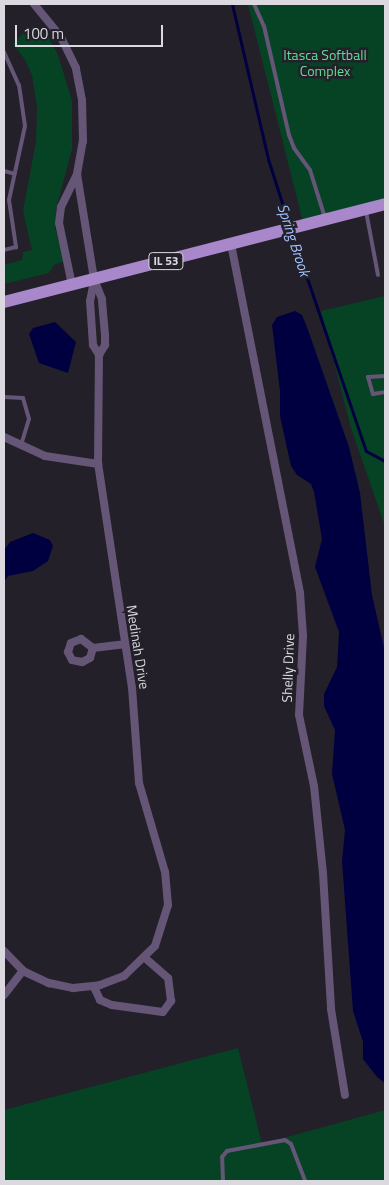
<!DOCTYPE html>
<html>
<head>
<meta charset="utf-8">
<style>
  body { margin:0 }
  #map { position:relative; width:389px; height:1185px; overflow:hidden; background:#23202a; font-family:"Titillium Web",sans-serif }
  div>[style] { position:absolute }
  .green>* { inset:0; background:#064324 }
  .water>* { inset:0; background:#000041 }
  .stream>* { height:3px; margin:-1.5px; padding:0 1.5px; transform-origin:1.5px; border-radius:1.5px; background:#000041 }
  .service>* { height:4px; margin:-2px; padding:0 2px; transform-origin:2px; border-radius:2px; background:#655576 }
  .minor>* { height:8px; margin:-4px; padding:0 4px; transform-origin:4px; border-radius:4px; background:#655576 }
  .primary>* { height:12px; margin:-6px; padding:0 6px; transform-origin:6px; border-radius:6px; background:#a887cb }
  span { translate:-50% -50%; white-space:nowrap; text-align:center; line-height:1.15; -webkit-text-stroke:5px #23202a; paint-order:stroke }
  .shield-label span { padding:1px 4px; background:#23202a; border:1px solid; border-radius:4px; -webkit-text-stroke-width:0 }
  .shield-label { font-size:12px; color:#dbd9df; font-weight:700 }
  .park-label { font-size:14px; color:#62de95 }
  .street-label { font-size:14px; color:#dbd9df }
  .water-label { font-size:15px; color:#a2c4ff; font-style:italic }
  .frame { position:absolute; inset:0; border:5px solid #dbd9df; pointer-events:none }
  .scale { position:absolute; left:15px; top:25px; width:148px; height:22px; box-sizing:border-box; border:2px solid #dbd9df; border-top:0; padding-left:6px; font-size:15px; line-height:18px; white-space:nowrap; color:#dbd9df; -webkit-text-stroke:4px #23202a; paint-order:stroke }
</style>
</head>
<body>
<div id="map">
  <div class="green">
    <div style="clip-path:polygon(248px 4px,385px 4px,385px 202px,303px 222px)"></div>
    <div style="clip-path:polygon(36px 26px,45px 31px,58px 55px,72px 101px,72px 149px,56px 209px,55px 228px,64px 261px,54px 265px,49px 273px,4px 284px,4px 265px,22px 260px,23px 252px,32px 250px,23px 211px,36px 142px,37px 108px,32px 75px,24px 58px,13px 44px,29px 27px)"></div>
    <div style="clip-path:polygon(385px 296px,385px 526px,351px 428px,321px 311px)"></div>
    <div style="clip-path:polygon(238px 1048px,262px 1144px,385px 1110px,385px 1181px,4px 1181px,4px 1110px)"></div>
  </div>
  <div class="water">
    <div style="clip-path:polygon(295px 311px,302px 315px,307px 327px,349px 447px,360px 493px,372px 595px,385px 652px,385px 1083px,377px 1077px,363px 1059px,363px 1042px,353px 1011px,342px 861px,345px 830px,332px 774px,335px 730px,324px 706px,324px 694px,337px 667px,339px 632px,315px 567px,322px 539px,314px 492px,311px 484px,297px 475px,291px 466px,280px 416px,280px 391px,272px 325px,277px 317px)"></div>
    <div style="clip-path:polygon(55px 322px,76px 342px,68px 373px,39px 363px,29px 334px,33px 328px)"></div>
    <div style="clip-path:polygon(33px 533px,50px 540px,53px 546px,48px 561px,33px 571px,8px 576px,4px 582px,4px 550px,10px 542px)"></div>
  </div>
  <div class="stream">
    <div style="left:232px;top:4px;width:159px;rotate:76.9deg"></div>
    <div style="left:268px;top:159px;width:69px;rotate:72.3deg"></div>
    <div style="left:291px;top:231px;width:232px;rotate:71.2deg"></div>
    <div style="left:366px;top:451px;width:21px;rotate:28deg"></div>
  </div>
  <div class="service">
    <div style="left:254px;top:4px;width:24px;rotate:66deg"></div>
    <div style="left:264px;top:26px;width:112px;rotate:77.1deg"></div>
    <div style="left:289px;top:135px;width:14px;rotate:69deg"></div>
    <div style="left:294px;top:148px;width:27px;rotate:54deg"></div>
    <div style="left:310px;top:170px;width:50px;rotate:72.6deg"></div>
    <div style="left:4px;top:52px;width:36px;rotate:66deg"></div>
    <div style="left:19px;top:85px;width:41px;rotate:81.7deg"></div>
    <div style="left:25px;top:126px;width:76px;rotate:102.2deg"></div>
    <div style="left:9px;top:200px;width:48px;rotate:81.5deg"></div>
    <div style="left:16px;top:247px;width:12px;rotate:166deg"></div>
    <div style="left:4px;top:171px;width:11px;rotate:15deg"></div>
    <div style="left:366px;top:211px;width:65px;rotate:79.4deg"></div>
    <div style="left:385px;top:376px;width:17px;rotate:177deg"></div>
    <div style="left:368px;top:377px;width:18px;rotate:74deg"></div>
    <div style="left:373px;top:394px;width:12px;rotate:-9deg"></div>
    <div style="left:4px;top:397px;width:19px;rotate:3deg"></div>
    <div style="left:23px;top:398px;width:22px;rotate:74deg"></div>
    <div style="left:29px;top:419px;width:28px;rotate:107deg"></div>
    <div style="left:223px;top:1181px;width:24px;rotate:-92deg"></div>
    <div style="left:222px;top:1157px;width:8px;rotate:-50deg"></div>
    <div style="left:227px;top:1151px;width:59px;rotate:-10.7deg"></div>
    <div style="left:285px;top:1140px;width:7px;rotate:34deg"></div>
    <div style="left:291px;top:1144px;width:40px;rotate:69deg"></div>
  </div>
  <div class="minor">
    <div style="left:231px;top:244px;width:356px;rotate:78.8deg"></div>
    <div style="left:300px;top:593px;width:43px;rotate:86deg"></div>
    <div style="left:303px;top:636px;width:79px;rotate:92.9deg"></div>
    <div style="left:299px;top:715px;width:73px;rotate:78.1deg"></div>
    <div style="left:314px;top:786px;width:87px;rotate:84.1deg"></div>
    <div style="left:323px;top:873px;width:136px;rotate:86.6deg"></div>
    <div style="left:331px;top:1009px;width:87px;rotate:80.8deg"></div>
    <div style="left:94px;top:281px;width:20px;rotate:101deg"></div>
    <div style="left:90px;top:301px;width:44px;rotate:86.1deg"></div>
    <div style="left:93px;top:345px;width:12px;rotate:59deg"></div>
    <div style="left:72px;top:285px;width:63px;rotate:-101.8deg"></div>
    <div style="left:59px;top:223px;width:16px;rotate:-83deg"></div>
    <div style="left:61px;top:207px;width:37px;rotate:-64deg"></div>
    <div style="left:4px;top:437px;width:45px;rotate:24.9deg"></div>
    <div style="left:45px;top:456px;width:54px;rotate:8.6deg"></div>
    <div style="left:93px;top:648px;width:10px;rotate:107deg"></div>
    <div style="left:90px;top:658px;width:9px;rotate:153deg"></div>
    <div style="left:82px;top:662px;width:10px;rotate:-169deg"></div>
    <div style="left:72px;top:660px;width:9px;rotate:-117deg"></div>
    <div style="left:68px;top:652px;width:9px;rotate:-72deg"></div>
    <div style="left:71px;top:643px;width:11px;rotate:-22deg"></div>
    <div style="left:81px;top:639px;width:15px;rotate:37deg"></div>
    <div style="left:93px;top:648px;width:31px;rotate:-7deg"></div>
    <div style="left:4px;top:951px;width:28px;rotate:46deg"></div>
    <div style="left:23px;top:971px;width:29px;rotate:25deg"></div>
    <div style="left:49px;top:983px;width:25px;rotate:12deg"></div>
    <div style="left:73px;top:988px;width:27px;rotate:-6deg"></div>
    <div style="left:100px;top:985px;width:26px;rotate:-21deg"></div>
    <div style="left:124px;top:976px;width:43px;rotate:-44.1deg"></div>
    <div style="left:155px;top:946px;width:43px;rotate:-72.4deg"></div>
    <div style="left:168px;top:905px;width:33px;rotate:-95deg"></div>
    <div style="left:165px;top:872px;width:93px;rotate:-106.3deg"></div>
    <div style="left:139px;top:783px;width:95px;rotate:-94.2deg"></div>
    <div style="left:132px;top:688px;width:227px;rotate:-98.6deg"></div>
    <div style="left:98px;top:464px;width:109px;rotate:-89.5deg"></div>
    <div style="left:99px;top:355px;width:12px;rotate:-59deg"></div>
    <div style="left:105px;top:345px;width:10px;rotate:-90deg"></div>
    <div style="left:105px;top:335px;width:36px;rotate:-95deg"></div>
    <div style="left:102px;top:299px;width:22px;rotate:-112deg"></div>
    <div style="left:94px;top:279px;width:106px;rotate:-99.2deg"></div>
    <div style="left:77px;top:174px;width:34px;rotate:-80deg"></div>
    <div style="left:83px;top:141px;width:41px;rotate:-91.4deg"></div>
    <div style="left:82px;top:100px;width:33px;rotate:-101deg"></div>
    <div style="left:76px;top:68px;width:34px;rotate:-116deg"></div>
    <div style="left:61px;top:37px;width:43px;rotate:-129.3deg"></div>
    <div style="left:94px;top:987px;width:14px;rotate:65deg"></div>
    <div style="left:100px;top:1000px;width:13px;rotate:23deg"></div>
    <div style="left:112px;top:1005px;width:51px;rotate:7.8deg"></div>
    <div style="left:163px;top:1012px;width:14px;rotate:-54deg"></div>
    <div style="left:171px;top:1001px;width:23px;rotate:-97deg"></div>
    <div style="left:168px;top:978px;width:30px;rotate:-139deg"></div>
    <div style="left:4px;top:995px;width:31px;rotate:-52deg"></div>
  </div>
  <div class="primary">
    <div style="left:4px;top:302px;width:393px;rotate:-14.4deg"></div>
  </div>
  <div class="shield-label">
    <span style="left:166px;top:261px">IL 53</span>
  </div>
  <div class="park-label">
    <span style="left:325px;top:63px">Itasca Softball<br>Complex</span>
  </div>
  <div class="street-label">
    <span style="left:138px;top:647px;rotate:81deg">Medinah Drive</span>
    <span style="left:288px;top:668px;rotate:-88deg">Shelly Drive</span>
  </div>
  <div class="water-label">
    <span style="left:294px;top:240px;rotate:72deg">Spring Brook</span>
  </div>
  <div class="frame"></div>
  <div class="scale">100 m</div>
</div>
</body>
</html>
